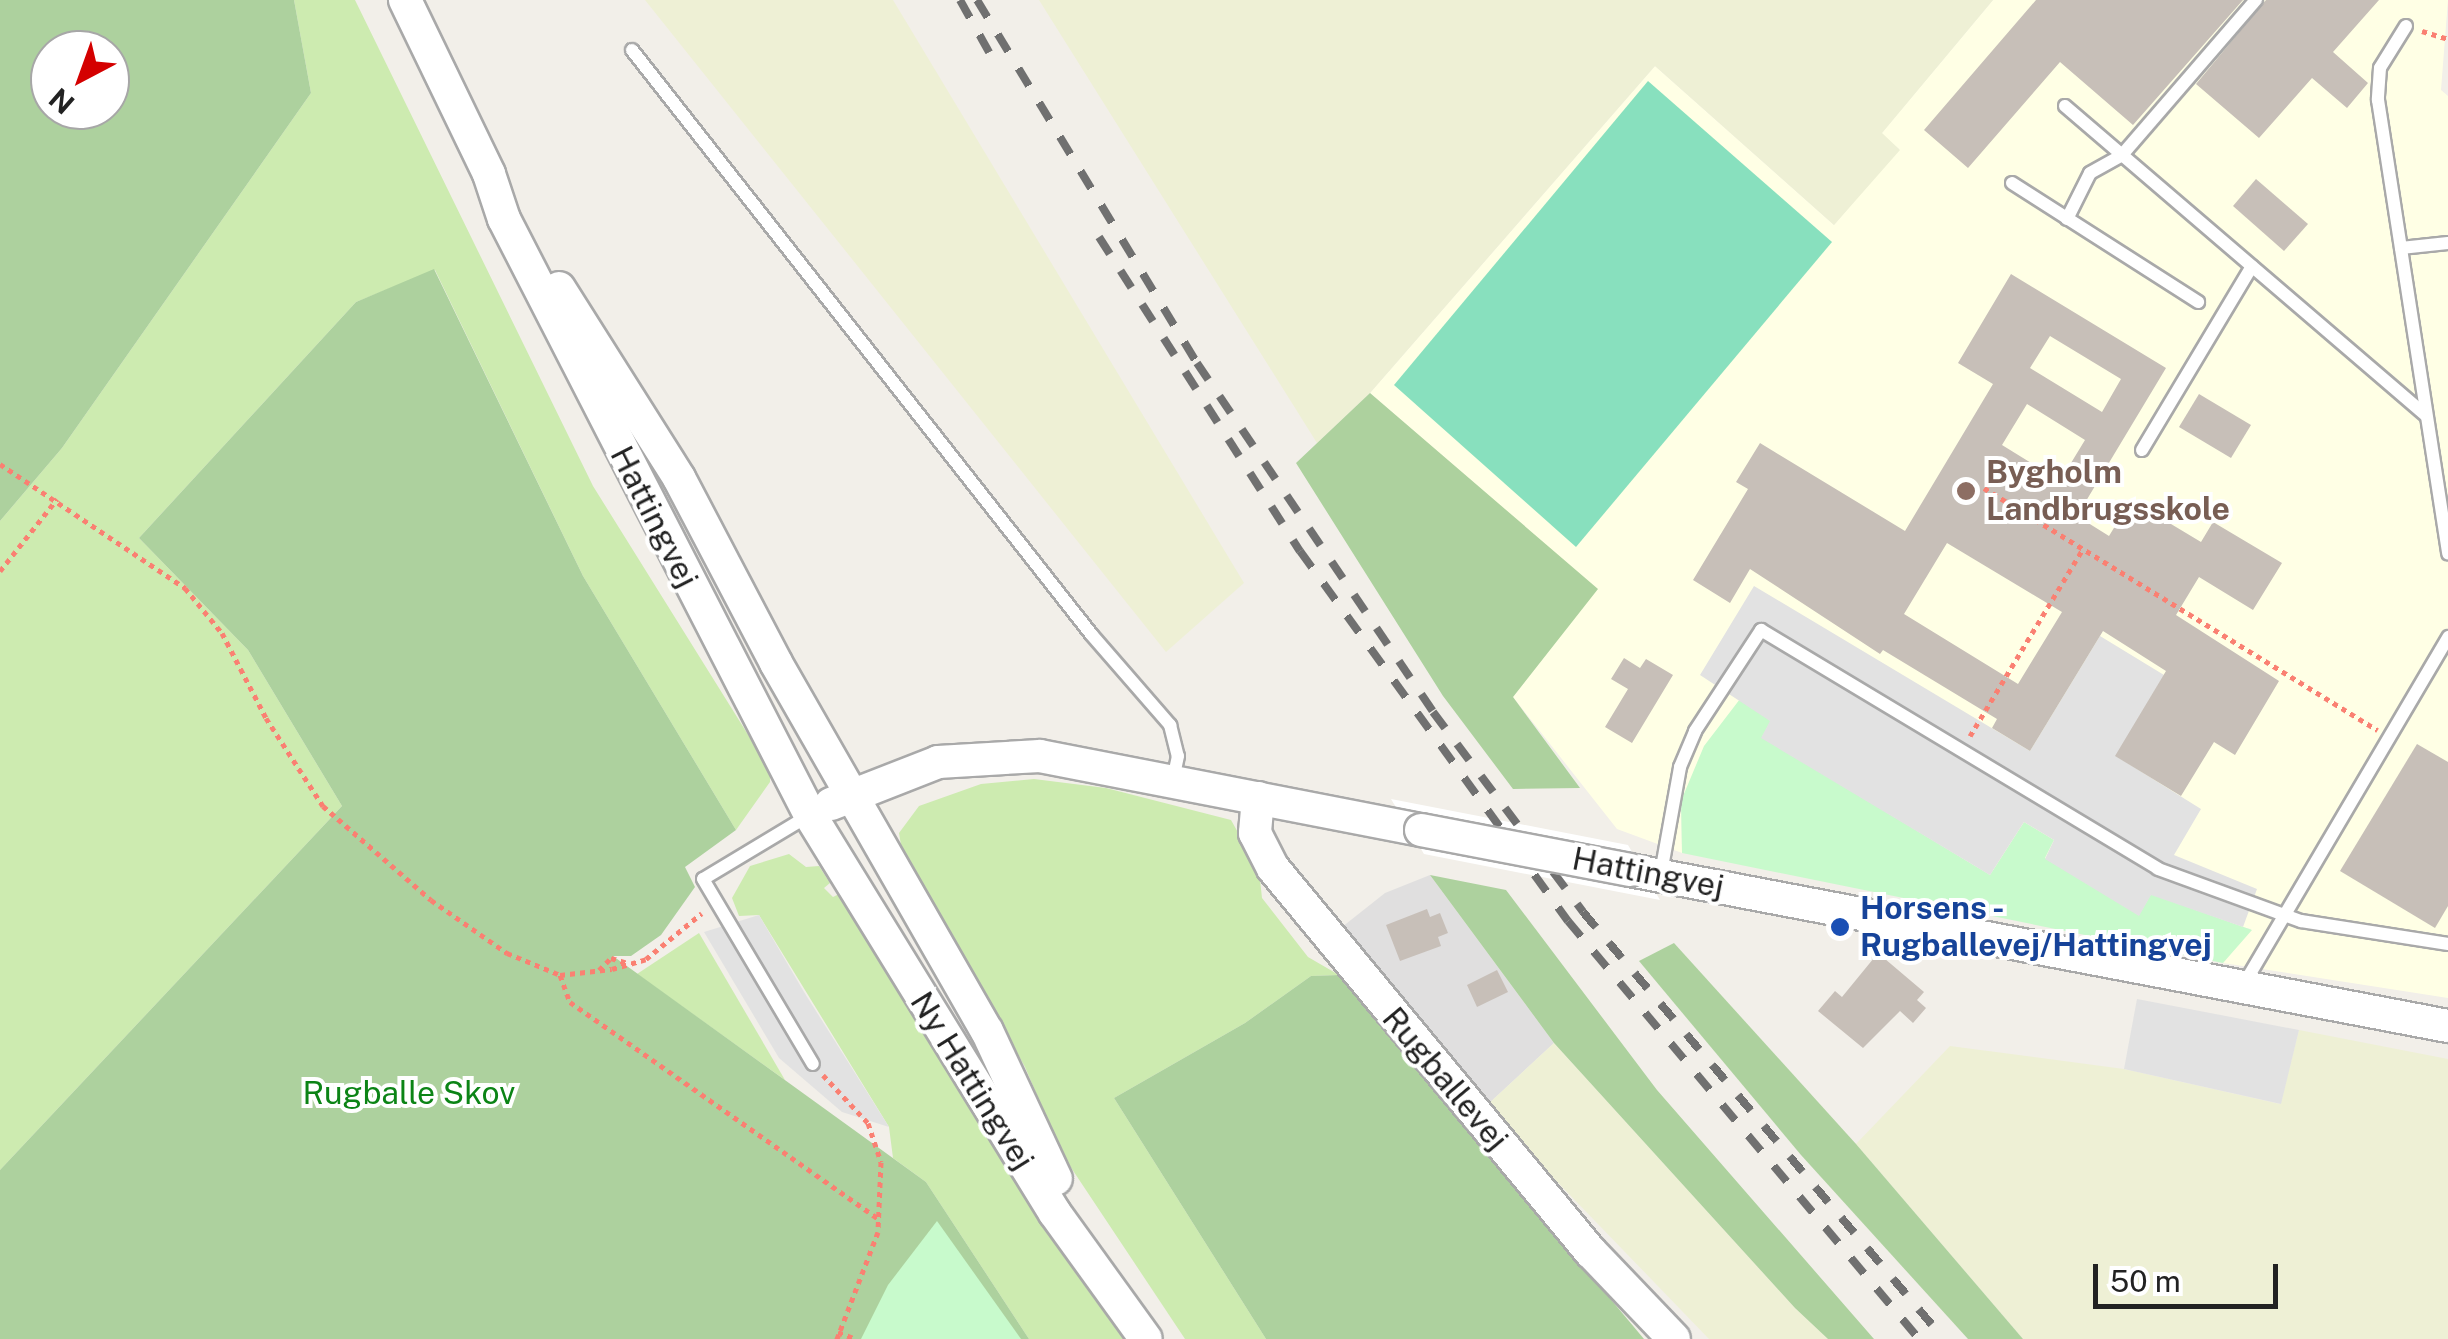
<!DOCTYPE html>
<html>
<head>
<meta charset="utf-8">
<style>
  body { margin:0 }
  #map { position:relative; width:2448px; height:1339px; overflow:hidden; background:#f2efe9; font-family:"Public Sans",sans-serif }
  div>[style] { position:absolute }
  .residential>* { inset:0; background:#e0dfdf }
  .education>* { inset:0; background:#ffffe5 }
  .farmland>* { inset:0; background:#eef0d5 }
  .grass>* { inset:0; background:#cdebb0 }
  .forest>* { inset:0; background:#add19e }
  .park>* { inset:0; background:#c8facc }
  .pitch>* { inset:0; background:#88e0be }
  .parking>* { inset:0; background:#e2e2e2 }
  .pier>* { inset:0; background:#fff }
  .building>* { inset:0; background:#c7bfb8 }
  .path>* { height:5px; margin-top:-2.5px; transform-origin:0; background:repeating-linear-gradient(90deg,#fa8072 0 5px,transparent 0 10px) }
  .roads { filter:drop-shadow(2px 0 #a9a9a9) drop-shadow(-2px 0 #a9a9a9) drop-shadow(0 2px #a9a9a9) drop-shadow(0 -2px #a9a9a9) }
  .service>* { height:12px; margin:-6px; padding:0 6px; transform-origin:6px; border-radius:6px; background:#fff }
  .tertiary>* { height:32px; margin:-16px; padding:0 16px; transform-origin:16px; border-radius:16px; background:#fff }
  .rail>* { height:8px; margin-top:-4px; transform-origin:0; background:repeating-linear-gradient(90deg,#707070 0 20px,transparent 0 40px) }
  .bridges { filter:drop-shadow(2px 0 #a9a9a9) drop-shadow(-2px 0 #a9a9a9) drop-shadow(0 2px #a9a9a9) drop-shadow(0 -2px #a9a9a9) }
  .tertiary-bridge>* { height:32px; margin:-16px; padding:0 16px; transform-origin:16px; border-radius:16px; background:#fff }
  .dots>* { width:28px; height:28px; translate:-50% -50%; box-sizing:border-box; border:5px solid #fff; border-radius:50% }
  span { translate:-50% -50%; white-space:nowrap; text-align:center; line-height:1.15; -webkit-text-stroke:8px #fff; paint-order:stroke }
  .education-label { font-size:32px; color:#785e54; font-weight:700 }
  .left { translate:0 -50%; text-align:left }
  .street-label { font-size:32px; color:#222 }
  .transit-label { font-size:32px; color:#164399; font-weight:700 }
  .park-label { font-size:32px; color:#0c8416 }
  .north { position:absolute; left:30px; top:30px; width:100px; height:100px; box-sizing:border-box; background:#fff; border:2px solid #a7a7a7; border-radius:50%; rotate:221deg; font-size:28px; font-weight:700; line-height:40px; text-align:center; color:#222 }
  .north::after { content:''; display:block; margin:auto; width:35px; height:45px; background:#d40000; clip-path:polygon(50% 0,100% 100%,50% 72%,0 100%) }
  .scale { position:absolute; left:2093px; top:1264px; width:185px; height:45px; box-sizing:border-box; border:5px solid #222; border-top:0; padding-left:12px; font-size:30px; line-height:35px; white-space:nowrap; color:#222; -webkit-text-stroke:8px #fff; paint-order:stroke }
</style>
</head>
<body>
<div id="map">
  <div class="residential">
    <div style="clip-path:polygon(1430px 875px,1554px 1043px,1485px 1107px,1337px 931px,1385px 893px)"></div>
  </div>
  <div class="education">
    <div style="clip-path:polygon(1993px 0,2448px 0,2441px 90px,2448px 96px,2448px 998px,2223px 963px,2251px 929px,1681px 801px,1682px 853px,1617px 829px,1513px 697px,1597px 589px,1370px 393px,1655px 66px,1834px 225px,1899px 149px,1881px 134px)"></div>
  </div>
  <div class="farmland">
    <div style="clip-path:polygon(645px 0,893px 0,1244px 583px,1166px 652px)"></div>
    <div style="clip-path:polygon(1039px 0,1993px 0,1882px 133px,1900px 150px,1834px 225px,1655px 66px,1370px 393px,1317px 443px)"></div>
    <div style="clip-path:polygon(2299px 1030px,2448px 1059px,2448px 1339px,2023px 1339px,1856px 1144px,1950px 1046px,2124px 1069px,2280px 1104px)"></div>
    <div style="clip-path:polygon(1554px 1043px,1795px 1308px,1828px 1339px,1709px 1339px,1485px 1107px)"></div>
  </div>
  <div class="grass">
    <div style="clip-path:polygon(294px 0,355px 0,593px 486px,770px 770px,770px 782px,736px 830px,583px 576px,435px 270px,356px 302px,139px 538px,248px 650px,342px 806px,0 1170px,0 521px,62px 448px,311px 93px)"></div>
    <div style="clip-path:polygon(1034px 779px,1106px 788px,1231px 820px,1259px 870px,1262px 898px,1308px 957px,1339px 975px,1311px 976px,1245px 1023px,1114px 1098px,1266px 1339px,1185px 1339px,1062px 1154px,1025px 1067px,901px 845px,899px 833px,919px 806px,981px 784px)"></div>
    <div style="clip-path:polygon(789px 854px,806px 867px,819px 866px,830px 883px,824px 888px,833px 897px,841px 893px,1124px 1339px,1029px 1339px,926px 1182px,893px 1158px,889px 1127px,759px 915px,739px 916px,732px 898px,750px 866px)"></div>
    <div style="clip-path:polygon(699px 933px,785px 1080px,637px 974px)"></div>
  </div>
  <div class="forest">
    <div style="clip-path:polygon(evenodd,0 0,294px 0,311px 93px,62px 448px,0 521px,0 0,50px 50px,110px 50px,110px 110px,50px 110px,50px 50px)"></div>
    <div style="clip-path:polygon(434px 269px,583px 576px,736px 830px,685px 867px,695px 887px,661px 935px,631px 956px,613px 956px,926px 1182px,1029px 1339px,0 1339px,0 1170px,342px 806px,248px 650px,139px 538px,356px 302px)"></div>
    <div style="clip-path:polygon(1370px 393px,1598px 589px,1513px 697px,1580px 788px,1513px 789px,1443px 696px,1296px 463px)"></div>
    <div style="clip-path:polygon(1430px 875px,1506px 890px,1657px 1090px,1874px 1339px,1828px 1339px,1795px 1308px,1554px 1043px)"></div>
    <div style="clip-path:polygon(1674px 943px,1856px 1144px,2023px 1339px,1968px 1339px,1801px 1155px,1639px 961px)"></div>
    <div style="clip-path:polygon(1339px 975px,1644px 1339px,1266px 1339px,1114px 1098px,1245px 1023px,1311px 976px)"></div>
  </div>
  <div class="park">
    <div style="clip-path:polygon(1740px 699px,1771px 721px,1762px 737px,1990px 875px,2024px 822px,2054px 840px,2045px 858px,2139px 915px,2151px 894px,2252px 930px,2223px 963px,1682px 853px,1681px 801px,1704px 746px)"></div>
    <div style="clip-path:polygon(937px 1221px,1021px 1339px,861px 1339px,888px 1285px)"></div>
  </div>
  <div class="pitch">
    <div style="clip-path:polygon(1648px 81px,1832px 242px,1576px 547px,1394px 385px)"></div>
  </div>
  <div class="parking">
    <div style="clip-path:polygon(1754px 586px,2030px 751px,2100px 636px,2164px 675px,2116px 756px,2201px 809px,2174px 855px,2257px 889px,2243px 927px,2151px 895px,2139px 916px,2045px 859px,2054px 840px,2024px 822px,1990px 875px,1761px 738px,1770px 721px,1700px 675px)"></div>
    <div style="clip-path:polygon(759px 915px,804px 992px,889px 1127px,842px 1112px,779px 1058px,704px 932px)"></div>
    <div style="clip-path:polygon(2137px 999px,2299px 1030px,2281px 1104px,2124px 1069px)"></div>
  </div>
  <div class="pier">
    <div style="clip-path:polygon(1391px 799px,1628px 845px,1660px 900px,1424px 854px)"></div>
  </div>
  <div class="building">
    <div style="clip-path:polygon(2036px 0,2243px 0,2133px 125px,2060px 62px,1968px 168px,1924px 130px)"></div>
    <div style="clip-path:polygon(2266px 0,2379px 0,2333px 52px,2368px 83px,2347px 108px,2312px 78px,2259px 138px,2196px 84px)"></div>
    <div style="clip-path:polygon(2256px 179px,2308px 224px,2284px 251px,2233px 206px)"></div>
    <div style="clip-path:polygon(evenodd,2011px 274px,2166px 368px,2077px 516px,2109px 536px,2131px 500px,2201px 542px,2213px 522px,2282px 563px,2253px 610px,2199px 577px,2176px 615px,2279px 681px,2235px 755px,2214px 742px,2181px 796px,2115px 756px,2166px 671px,2103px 631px,2030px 751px,1992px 728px,1997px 719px,1883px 650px,1880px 654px,1750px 569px,1730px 603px,1693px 580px,1748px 489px,1736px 482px,1760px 443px,1905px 531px,1993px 384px,1958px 363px,2011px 274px,2050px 336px,2121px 379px,2102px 412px,2030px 368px,2050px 336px,2011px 274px,2027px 404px,2085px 440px,2060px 481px,2002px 445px,2027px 404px,2011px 274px,1947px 543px,2062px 612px,2018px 684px,1904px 614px,1947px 543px)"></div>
    <div style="clip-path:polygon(2199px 394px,2251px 425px,2231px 458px,2179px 427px)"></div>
    <div style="clip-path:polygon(1624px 658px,1640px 668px,1646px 659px,1673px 675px,1632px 743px,1605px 727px,1628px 689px,1611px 679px)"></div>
    <div style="clip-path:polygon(2417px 744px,2448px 762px,2448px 906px,2435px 928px,2340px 871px)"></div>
    <div style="clip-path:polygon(1427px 909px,1430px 917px,1440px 913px,1448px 933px,1438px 937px,1441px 946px,1400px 961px,1386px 925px)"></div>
    <div style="clip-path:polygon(1878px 953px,1924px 992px,1917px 1000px,1926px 1008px,1913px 1023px,1900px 1011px,1863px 1048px,1818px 1011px,1835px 991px,1842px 997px)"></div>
    <div style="clip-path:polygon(1497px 970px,1508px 992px,1477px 1007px,1467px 985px)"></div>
  </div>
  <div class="path">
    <div style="left:2422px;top:31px;width:27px;rotate:17deg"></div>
    <div style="left:0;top:464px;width:223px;rotate:33.8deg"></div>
    <div style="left:185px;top:588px;width:58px;rotate:50.6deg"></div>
    <div style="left:222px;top:633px;width:96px;rotate:62.6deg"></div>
    <div style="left:266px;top:718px;width:105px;rotate:57.1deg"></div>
    <div style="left:323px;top:806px;width:143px;rotate:41deg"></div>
    <div style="left:431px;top:900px;width:93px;rotate:34.9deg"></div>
    <div style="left:507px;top:953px;width:57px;rotate:22.5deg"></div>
    <div style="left:560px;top:975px;width:52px;rotate:-6.6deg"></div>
    <div style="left:612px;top:969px;width:35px;rotate:-16deg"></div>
    <div style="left:646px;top:959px;width:72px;rotate:-39.4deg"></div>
    <div style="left:1984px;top:488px;width:462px;rotate:31.6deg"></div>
    <div style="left:0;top:571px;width:92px;rotate:-51.6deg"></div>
    <div style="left:1970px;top:736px;width:217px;rotate:-58.9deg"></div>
    <div style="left:599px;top:970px;width:17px;rotate:-45deg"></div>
    <div style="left:611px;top:958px;width:17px;rotate:17deg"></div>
    <div style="left:560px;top:975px;width:29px;rotate:70deg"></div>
    <div style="left:570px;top:1002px;width:378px;rotate:35.1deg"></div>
    <div style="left:823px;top:1075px;width:66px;rotate:46.8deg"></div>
    <div style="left:868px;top:1123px;width:41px;rotate:71.6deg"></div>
    <div style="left:881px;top:1162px;width:70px;rotate:92.5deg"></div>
    <div style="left:878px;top:1232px;width:115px;rotate:111deg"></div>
    <div style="left:838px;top:1332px;width:19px;rotate:21deg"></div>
  </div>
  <div class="roads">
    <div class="service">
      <div style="left:2406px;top:26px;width:49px;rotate:121.8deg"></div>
      <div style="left:2380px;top:68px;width:32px;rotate:94deg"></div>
      <div style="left:2378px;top:100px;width:459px;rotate:81.2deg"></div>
      <div style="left:632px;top:50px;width:743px;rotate:51.83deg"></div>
      <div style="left:1091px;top:634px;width:121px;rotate:49deg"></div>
      <div style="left:1170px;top:725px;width:32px;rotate:76deg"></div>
      <div style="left:1178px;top:756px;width:24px;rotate:102deg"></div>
      <div style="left:2065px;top:106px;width:475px;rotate:40.6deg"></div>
      <div style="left:2012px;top:183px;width:221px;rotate:32.6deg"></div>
      <div style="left:2067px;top:219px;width:51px;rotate:-63.4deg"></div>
      <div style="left:2090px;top:173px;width:37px;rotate:-29deg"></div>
      <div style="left:2122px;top:155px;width:205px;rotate:-49.2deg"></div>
      <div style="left:2401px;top:248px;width:47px;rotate:-6.1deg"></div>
      <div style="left:2142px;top:450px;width:214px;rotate:-59.1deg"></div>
      <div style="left:808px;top:816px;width:122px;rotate:149deg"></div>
      <div style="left:703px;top:879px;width:215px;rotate:59.3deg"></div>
      <div style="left:1661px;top:873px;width:108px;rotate:-79.8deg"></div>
      <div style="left:1680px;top:767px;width:39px;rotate:-67deg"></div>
      <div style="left:1695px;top:731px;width:121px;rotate:-56.8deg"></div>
      <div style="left:1761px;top:630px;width:463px;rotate:31deg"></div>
      <div style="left:2158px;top:869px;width:152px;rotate:20deg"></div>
      <div style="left:2301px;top:921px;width:149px;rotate:8.9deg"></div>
      <div style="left:2244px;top:984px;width:403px;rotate:-59.5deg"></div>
    </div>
    <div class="tertiary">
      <div style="left:405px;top:0;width:193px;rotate:64.2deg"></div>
      <div style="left:489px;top:174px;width:47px;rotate:71.6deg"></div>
      <div style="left:504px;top:219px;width:670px;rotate:62.82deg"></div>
      <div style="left:810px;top:815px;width:467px;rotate:58.4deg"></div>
      <div style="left:1055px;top:1213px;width:155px;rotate:54.2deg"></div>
      <div style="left:559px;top:288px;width:225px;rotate:57.7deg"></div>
      <div style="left:679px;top:478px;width:209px;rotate:62.3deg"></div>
      <div style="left:776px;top:663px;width:424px;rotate:60.2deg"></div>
      <div style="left:987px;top:1031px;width:163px;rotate:65deg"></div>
      <div style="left:1258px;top:798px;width:35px;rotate:95deg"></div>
      <div style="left:1255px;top:833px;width:39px;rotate:63deg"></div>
      <div style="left:1273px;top:868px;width:499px;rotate:50.4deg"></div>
      <div style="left:1591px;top:1252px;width:120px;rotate:46.3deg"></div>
      <div style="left:831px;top:804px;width:115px;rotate:-21.4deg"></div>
      <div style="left:938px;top:762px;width:102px;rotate:-3.4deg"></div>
      <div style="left:1040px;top:756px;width:388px;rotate:11deg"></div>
      <div style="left:1630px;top:870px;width:833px;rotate:10.8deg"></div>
    </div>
  </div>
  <div class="rail">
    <div style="left:960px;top:0;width:60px;rotate:60.9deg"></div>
    <div style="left:977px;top:0;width:424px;rotate:58.8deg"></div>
    <div style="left:1197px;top:363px;width:421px;rotate:55.9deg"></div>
    <div style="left:1433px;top:712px;width:250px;rotate:53.1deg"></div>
    <div style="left:1583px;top:912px;width:559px;rotate:49.79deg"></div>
    <div style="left:1099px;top:237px;width:373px;rotate:57.4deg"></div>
    <div style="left:1300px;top:551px;width:457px;rotate:54.1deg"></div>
    <div style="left:1568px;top:921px;width:546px;rotate:49.98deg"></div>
  </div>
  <div class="bridges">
    <div class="tertiary-bridge">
      <div style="left:1421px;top:830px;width:213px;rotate:10.8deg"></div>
    </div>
  </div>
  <div class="dots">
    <div style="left:1966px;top:491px;background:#8d6e63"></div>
    <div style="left:1840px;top:927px;background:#1a4fb4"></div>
  </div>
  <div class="education-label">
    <span class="left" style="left:1986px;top:491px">Bygholm<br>Landbrugsskole</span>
  </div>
  <div class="street-label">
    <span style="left:654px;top:517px;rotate:63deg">Hattingvej</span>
    <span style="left:1648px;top:873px;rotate:11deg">Hattingvej</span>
    <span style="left:1445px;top:1079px;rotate:50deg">Rugballevej</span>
    <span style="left:972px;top:1081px;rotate:58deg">Ny Hattingvej</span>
  </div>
  <div class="transit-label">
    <span class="left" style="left:1860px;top:927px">Horsens -<br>Rugballevej/Hattingvej</span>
  </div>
  <div class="park-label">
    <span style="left:409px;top:1093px">Rugballe Skov</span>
  </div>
  <div class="north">N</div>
  <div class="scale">50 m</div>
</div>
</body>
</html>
